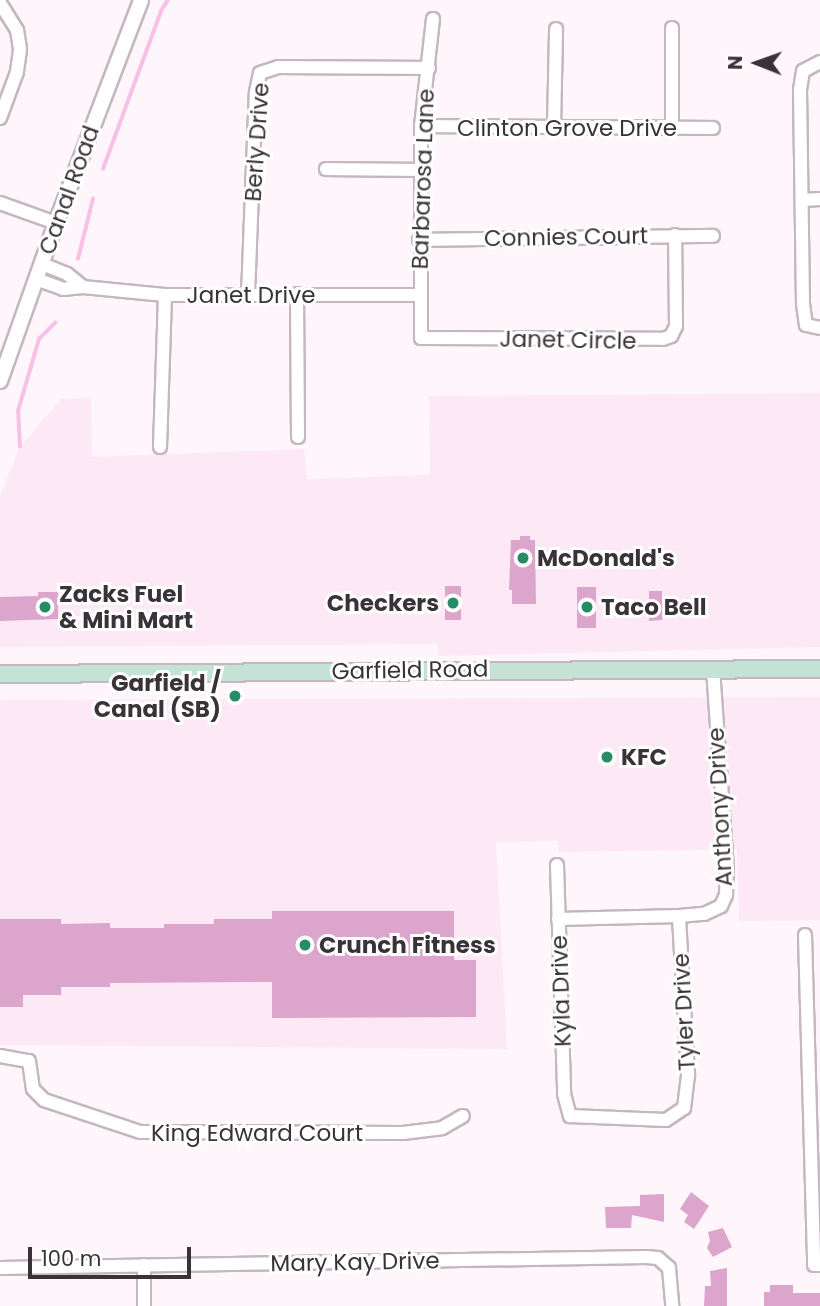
<!DOCTYPE html>
<html>
<head>
<meta charset="utf-8">
<style>
  body { margin:0 }
  #map { position:relative; width:820px; height:1306px; overflow:hidden; background:#fef6fb; font-family:Poppins,sans-serif }
  div>[style] { position:absolute }
  .built>* { inset:0; background:#fde8f6 }
  .stream>* { height:3.5px; margin:-1.75px; padding:0 1.75px; transform-origin:1.75px; border-radius:1.75px; background:#f8c0e6 }
  .building>* { inset:0; background:#dca5cb }
  .roads { filter:drop-shadow(2px 0 #c5b7c0) drop-shadow(-2px 0 #c5b7c0) drop-shadow(0 2px #c5b7c0) drop-shadow(0 -2px #c5b7c0) }
  .minor>* { height:12px; margin:-6px; padding:0 6px; transform-origin:6px; border-radius:6px; background:#fff }
  .tertiary>* { height:14px; margin:-7px; padding:0 7px; transform-origin:7px; border-radius:7px; background:#fff }
  .secondary>* { height:16px; margin:-8px; padding:0 8px; transform-origin:8px; border-radius:8px; background:#c4e2d6 }
  .dots>* { width:19px; height:19px; translate:-50% -50%; box-sizing:border-box; border:4px solid #fff; border-radius:50% }
  span { translate:-50% -50%; white-space:nowrap; text-align:center; line-height:1.15; -webkit-text-stroke:6px #fff; paint-order:stroke }
  .street-label { font-size:23px; color:#393337 }
  .poi-label { font-size:23px; color:#393337; font-weight:700 }
  .left { translate:0 -50%; text-align:left }
  .right { translate:-100% -50%; text-align:right }
  .north { position:absolute; left:722px; top:28px; width:70px; height:70px; -webkit-text-stroke:5px #fff; paint-order:stroke; rotate:271deg; font-size:19px; font-weight:700; line-height:28px; text-align:center; color:#393337 }
  .north::after { content:''; display:block; margin:auto; width:24px; height:32px; background:#393337; clip-path:polygon(50% 0,100% 100%,50% 72%,0 100%) }
  .scale { position:absolute; left:28px; top:1247px; width:163px; height:32px; box-sizing:border-box; border:4px solid #393337; border-top:0; padding-left:9px; font-size:21px; line-height:24px; white-space:nowrap; color:#393337; -webkit-text-stroke:5px #fff; paint-order:stroke }
</style>
</head>
<body>
<div id="map">
  <div class="built">
    <div style="clip-path:polygon(820px 393px,820px 647px,439px 656px,437px 644px,0 647px,0 497px,20px 447px,61px 399px,91px 398px,92px 457px,304px 449px,307px 479px,430px 475px,429px 396px)"></div>
    <div style="clip-path:polygon(820px 697px,820px 920px,739px 921px,737px 849px,559px 852px,558px 841px,496px 842px,507px 1049px,0 1045px,0 700px)"></div>
  </div>
  <div class="stream">
    <div style="left:103px;top:169px;width:168px;rotate:-69.8deg"></div>
    <div style="left:161px;top:11px;width:13px;rotate:-58deg"></div>
    <div style="left:78px;top:259px;width:62px;rotate:-76deg"></div>
    <div style="left:20px;top:447px;width:36px;rotate:-93deg"></div>
    <div style="left:18px;top:411px;width:75px;rotate:-73.7deg"></div>
    <div style="left:39px;top:339px;width:23px;rotate:-45deg"></div>
  </div>
  <div class="building">
    <div style="clip-path:polygon(520px 536px,530px 536px,530px 540px,535px 540px,536px 604px,512px 604px,512px 590px,509px 590px,511px 540px,520px 540px)"></div>
    <div style="clip-path:polygon(445px 586px,461px 586px,461px 620px,445px 620px)"></div>
    <div style="clip-path:polygon(577px 587px,596px 587px,596px 628px,577px 628px)"></div>
    <div style="clip-path:polygon(649px 591px,662px 591px,662px 602px,665px 602px,662px 620px,649px 621px)"></div>
    <div style="clip-path:polygon(38px 592px,58px 592px,58px 619px,0 621px,0 597px,38px 596px)"></div>
    <div style="clip-path:polygon(272px 911px,454px 911px,454px 960px,476px 960px,476px 1017px,272px 1018px,272px 982px,110px 983px,110px 987px,61px 987px,61px 995px,23px 995px,23px 1007px,0 1007px,0 919px,61px 919px,61px 924px,110px 923px,110px 928px,164px 928px,164px 924px,214px 924px,214px 919px,272px 919px)"></div>
    <div style="clip-path:polygon(691px 1192px,709px 1206px,694px 1229px,684px 1222px,688px 1215px,680px 1209px)"></div>
    <div style="clip-path:polygon(664px 1194px,664px 1222px,632px 1215px,631px 1228px,606px 1228px,605px 1207px,640px 1206px,640px 1195px)"></div>
    <div style="clip-path:polygon(723px 1228px,732px 1247px,713px 1257px,707px 1248px,710px 1241px,708px 1232px)"></div>
    <div style="clip-path:polygon(727px 1268px,727px 1306px,704px 1306px,705px 1286px,711px 1286px,710px 1271px)"></div>
    <div style="clip-path:polygon(770px 1285px,793px 1285px,793px 1293px,820px 1293px,820px 1306px,764px 1306px,764px 1292px,770px 1292px)"></div>
  </div>
  <div class="roads">
    <div class="minor">
      <div style="left:0;top:3px;width:32px;rotate:58deg"></div>
      <div style="left:17px;top:30px;width:20px;rotate:81deg"></div>
      <div style="left:20px;top:50px;width:22px;rotate:98deg"></div>
      <div style="left:17px;top:72px;width:49px;rotate:110.3deg"></div>
      <div style="left:433px;top:19px;width:108px;rotate:96.4deg"></div>
      <div style="left:421px;top:126px;width:212px;rotate:90deg"></div>
      <div style="left:421px;top:338px;width:242px;rotate:0.2deg"></div>
      <div style="left:663px;top:339px;width:9px;rotate:-21deg"></div>
      <div style="left:671px;top:336px;width:11px;rotate:-63deg"></div>
      <div style="left:676px;top:326px;width:91px;rotate:-90.6deg"></div>
      <div style="left:820px;top:62px;width:19px;rotate:152deg"></div>
      <div style="left:803px;top:71px;width:18px;rotate:99deg"></div>
      <div style="left:800px;top:89px;width:215px;rotate:89.2deg"></div>
      <div style="left:803px;top:304px;width:21px;rotate:82deg"></div>
      <div style="left:806px;top:325px;width:14px;rotate:12deg"></div>
      <div style="left:421px;top:126px;width:292px;rotate:0.4deg"></div>
      <div style="left:554px;top:128px;width:99px;rotate:-88.8deg"></div>
      <div style="left:672px;top:129px;width:101px;rotate:-90deg"></div>
      <div style="left:326px;top:169px;width:94px;rotate:0.6deg"></div>
      <div style="left:803px;top:200px;width:17px;rotate:-3deg"></div>
      <div style="left:0;top:203px;width:59px;rotate:19.7deg"></div>
      <div style="left:419px;top:240px;width:294px;rotate:-0.8deg"></div>
      <div style="left:36px;top:279px;width:29px;rotate:20deg"></div>
      <div style="left:63px;top:289px;width:20px;rotate:-6deg"></div>
      <div style="left:83px;top:287px;width:21px;rotate:-141deg"></div>
      <div style="left:67px;top:274px;width:27px;rotate:-158deg"></div>
      <div style="left:83px;top:287px;width:82px;rotate:5.6deg"></div>
      <div style="left:165px;top:295px;width:254px"></div>
      <div style="left:297px;top:294px;width:143px;rotate:89.6deg"></div>
      <div style="left:248px;top:296px;width:204px;rotate:-87.8deg"></div>
      <div style="left:256px;top:92px;width:19px;rotate:-78deg"></div>
      <div style="left:260px;top:73px;width:19px;rotate:-18deg"></div>
      <div style="left:278px;top:67px;width:151px;rotate:0.4deg"></div>
      <div style="left:160px;top:447px;width:152px;rotate:-88.1deg"></div>
      <div style="left:557px;top:865px;width:229px;rotate:88.2deg"></div>
      <div style="left:564px;top:1094px;width:23px;rotate:75deg"></div>
      <div style="left:570px;top:1116px;width:96px;rotate:2.4deg"></div>
      <div style="left:666px;top:1120px;width:22px;rotate:-34deg"></div>
      <div style="left:684px;top:1108px;width:34px;rotate:-83deg"></div>
      <div style="left:688px;top:1074px;width:158px;rotate:-93.3deg"></div>
      <div style="left:558px;top:919px;width:121px;rotate:-1.4deg"></div>
      <div style="left:679px;top:916px;width:25px;rotate:-5deg"></div>
      <div style="left:704px;top:914px;width:19px;rotate:-25deg"></div>
      <div style="left:721px;top:906px;width:12px;rotate:-66deg"></div>
      <div style="left:726px;top:895px;width:26px;rotate:-88deg"></div>
      <div style="left:727px;top:869px;width:200px;rotate:-94deg"></div>
      <div style="left:805px;top:935px;width:330px;rotate:88.4deg"></div>
      <div style="left:814px;top:1265px;width:6px"></div>
      <div style="left:0;top:1056px;width:29px;rotate:10deg"></div>
      <div style="left:29px;top:1061px;width:28px;rotate:82deg"></div>
      <div style="left:33px;top:1089px;width:16px;rotate:45deg"></div>
      <div style="left:44px;top:1100px;width:101px;rotate:18.4deg"></div>
      <div style="left:140px;top:1132px;width:263px;rotate:0.2deg"></div>
      <div style="left:403px;top:1133px;width:39px;rotate:-7deg"></div>
      <div style="left:442px;top:1128px;width:24px;rotate:-30deg"></div>
      <div style="left:144px;top:1265px;width:41px;rotate:90deg"></div>
      <div style="left:0;top:1268px;width:646px;rotate:-0.98deg"></div>
      <div style="left:646px;top:1257px;width:12px;rotate:5deg"></div>
      <div style="left:658px;top:1258px;width:15px;rotate:42deg"></div>
      <div style="left:669px;top:1268px;width:38px;rotate:85deg"></div>
    </div>
    <div class="tertiary">
      <div style="left:0;top:381px;width:168px;rotate:-70.5deg"></div>
      <div style="left:56px;top:223px;width:239px;rotate:-69.1deg"></div>
    </div>
    <div class="secondary">
      <div style="left:0;top:674px;width:820px;rotate:-0.35deg"></div>
    </div>
  </div>
  <div class="dots">
    <div style="left:523px;top:558px;background:#288b65"></div>
    <div style="left:453px;top:603px;background:#288b65"></div>
    <div style="left:45px;top:607px;background:#288b65"></div>
    <div style="left:587px;top:607px;background:#288b65"></div>
    <div style="left:235px;top:696px;background:#288b65"></div>
    <div style="left:607px;top:757px;background:#288b65"></div>
    <div style="left:305px;top:945px;background:#288b65"></div>
  </div>
  <div class="street-label">
    <span style="left:567px;top:128px">Clinton Grove Drive</span>
    <span style="left:257px;top:142px;rotate:-86deg">Berly Drive</span>
    <span style="left:423px;top:179px;rotate:-88deg">Barbarosa Lane</span>
    <span style="left:69px;top:190px;rotate:-70deg">Canal Road</span>
    <span style="left:566px;top:237px;rotate:-1deg">Connies Court</span>
    <span style="left:251px;top:295px">Janet Drive</span>
    <span style="left:568px;top:340px;rotate:1deg">Janet Circle</span>
    <span style="left:410px;top:670px;rotate:-1deg">Garfield Road</span>
    <span style="left:720px;top:807px;rotate:-93deg">Anthony Drive</span>
    <span style="left:561px;top:991px;rotate:-92deg">Kyla Drive</span>
    <span style="left:684px;top:1012px;rotate:-93deg">Tyler Drive</span>
    <span style="left:257px;top:1133px">King Edward Court</span>
    <span style="left:355px;top:1262px;rotate:-1deg">Mary Kay Drive</span>
  </div>
  <div class="poi-label">
    <span class="left" style="left:537px;top:558px">McDonald's</span>
    <span class="left" style="left:59px;top:607px">Zacks Fuel<br>&amp; Mini Mart</span>
    <span class="right" style="left:439px;top:603px">Checkers</span>
    <span class="left" style="left:601px;top:607px">Taco Bell</span>
    <span class="right" style="left:221px;top:696px">Garfield /<br>Canal (SB)</span>
    <span class="left" style="left:621px;top:757px">KFC</span>
    <span class="left" style="left:319px;top:945px">Crunch Fitness</span>
  </div>
  <div class="north">N</div>
  <div class="scale">100 m</div>
</div>
</body>
</html>
